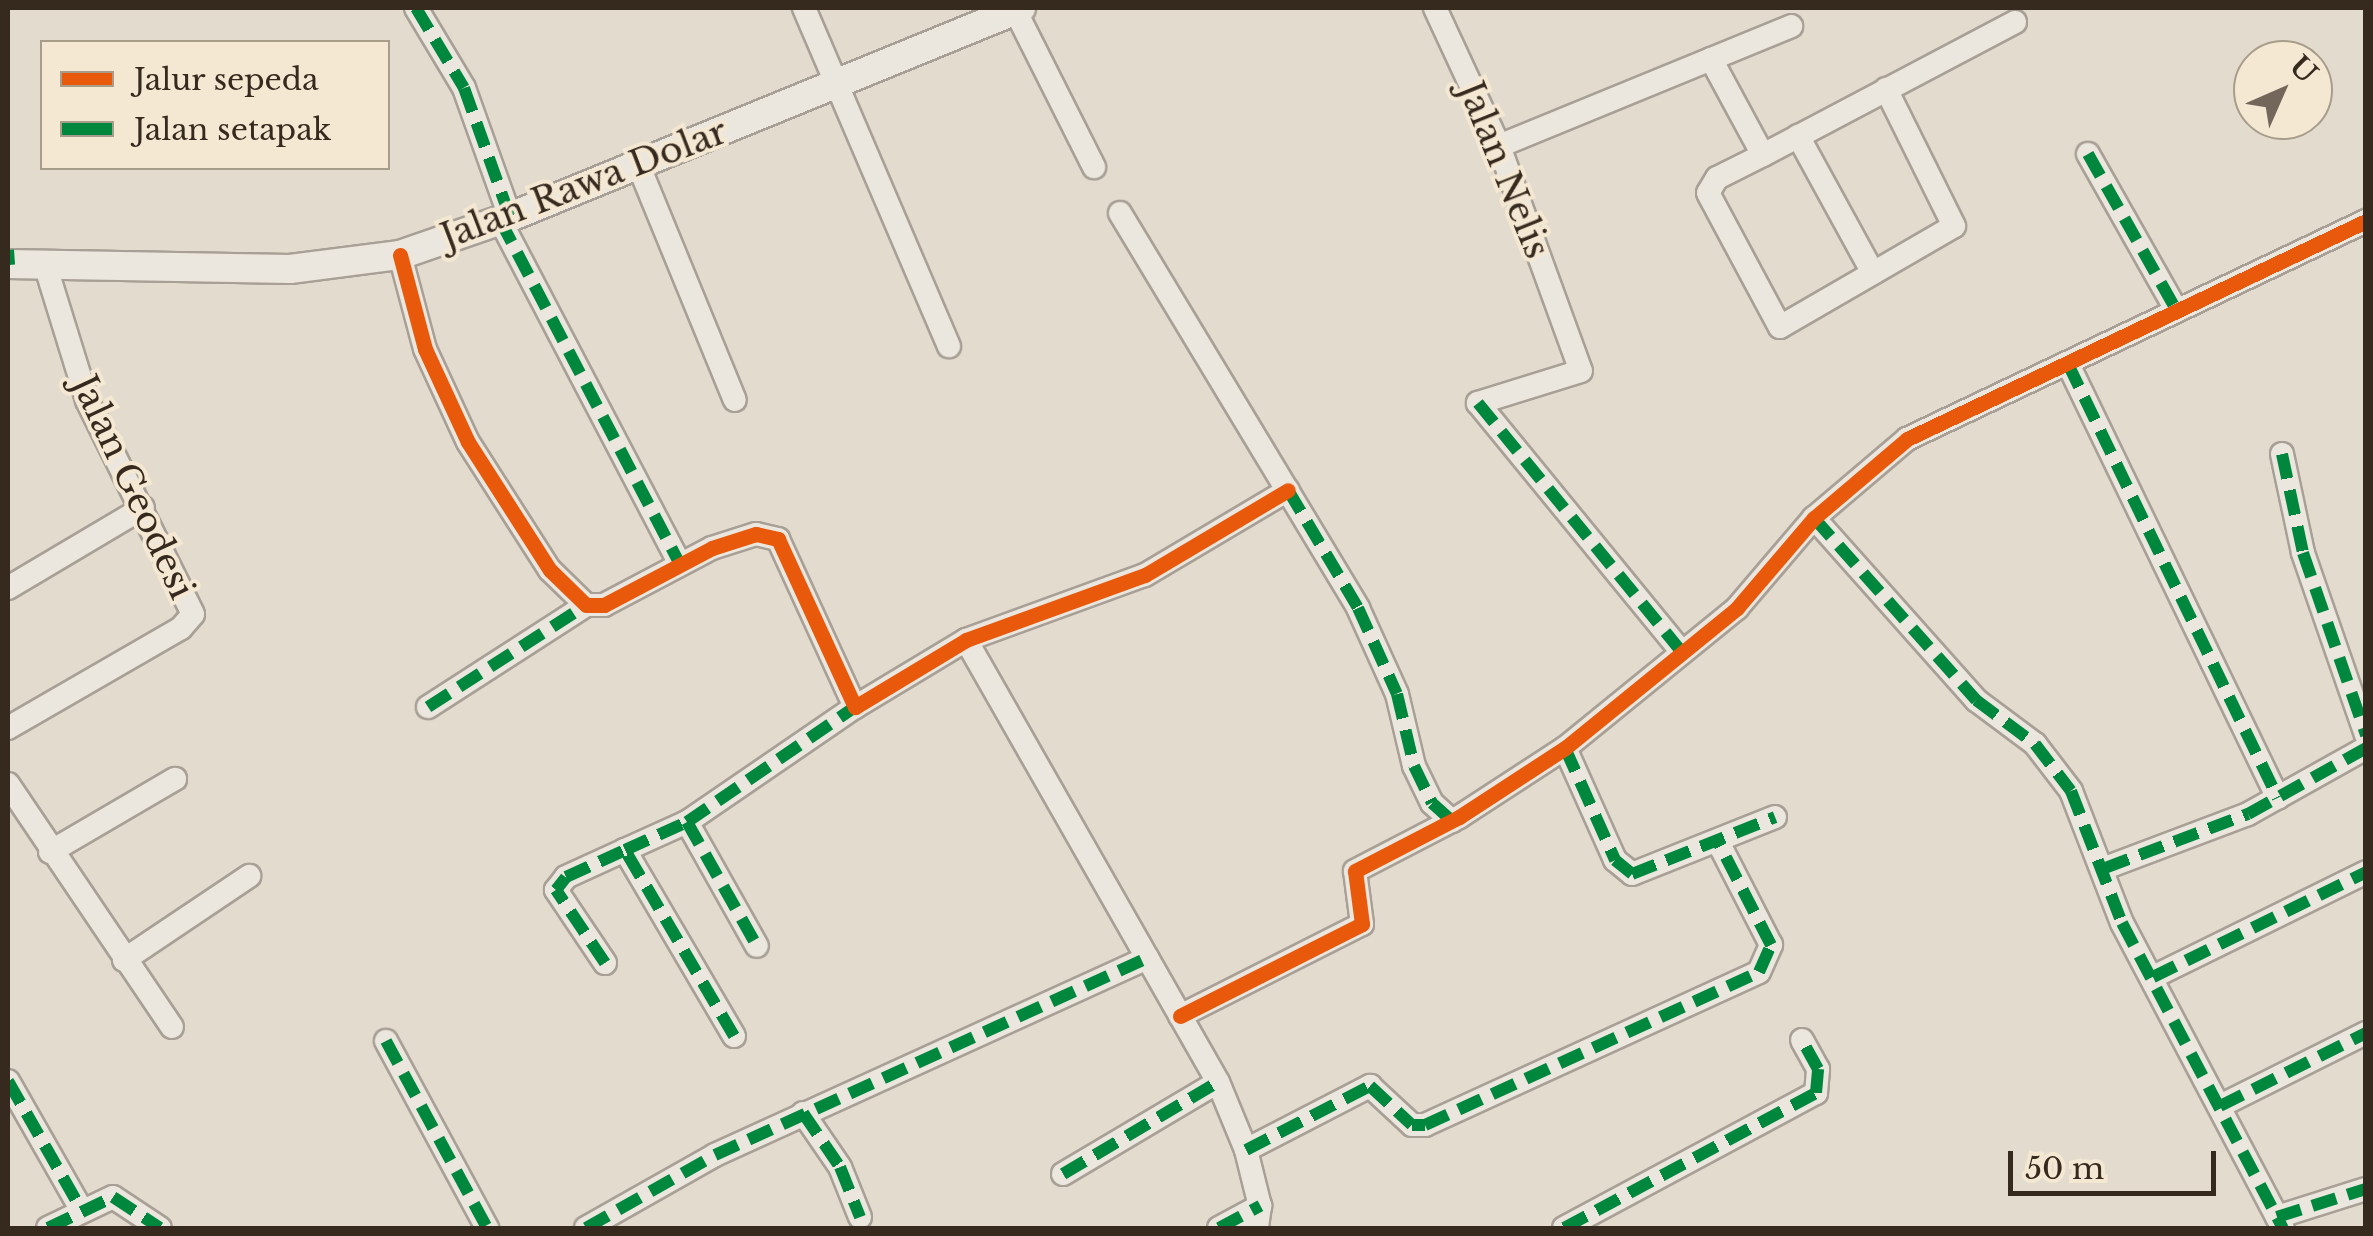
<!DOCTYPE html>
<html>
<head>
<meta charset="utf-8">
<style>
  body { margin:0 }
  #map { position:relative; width:2373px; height:1236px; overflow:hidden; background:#e3dbcd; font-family:"Libre Baskerville",serif }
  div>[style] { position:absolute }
  .roads { filter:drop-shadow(2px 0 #a8a096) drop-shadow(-2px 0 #a8a096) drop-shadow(0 2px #a8a096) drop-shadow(0 -2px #a8a096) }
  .minor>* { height:22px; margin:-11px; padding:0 11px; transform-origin:11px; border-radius:11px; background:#ece7de }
  .tertiary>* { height:28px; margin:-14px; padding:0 14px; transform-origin:14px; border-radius:14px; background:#ece7de }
  .quiet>* { height:12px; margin-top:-6px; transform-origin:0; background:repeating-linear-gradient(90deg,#00873e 0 25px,transparent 0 37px) }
  .cycleway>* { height:15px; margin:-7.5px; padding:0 7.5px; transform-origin:7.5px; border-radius:7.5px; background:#e8590c }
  span { translate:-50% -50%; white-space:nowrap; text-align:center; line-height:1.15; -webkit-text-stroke:8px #f4e8d3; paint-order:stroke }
  .street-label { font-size:35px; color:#36291e }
  .frame { position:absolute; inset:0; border:10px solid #36291e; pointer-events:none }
  .legend { position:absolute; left:40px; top:40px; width:350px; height:130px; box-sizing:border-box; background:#f4e8d3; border:2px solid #a89c8b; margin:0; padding:12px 18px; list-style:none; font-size:30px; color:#36291e }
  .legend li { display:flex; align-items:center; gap:20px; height:50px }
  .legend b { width:50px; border:2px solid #a89c8b }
  .north { position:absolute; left:2233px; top:40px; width:100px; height:100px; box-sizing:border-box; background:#f4e8d3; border:2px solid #a89c8b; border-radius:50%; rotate:45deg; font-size:28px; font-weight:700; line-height:40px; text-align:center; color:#36291e }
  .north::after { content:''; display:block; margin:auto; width:35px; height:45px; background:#73675b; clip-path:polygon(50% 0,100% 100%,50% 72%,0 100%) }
  .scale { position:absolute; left:2008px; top:1151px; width:208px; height:45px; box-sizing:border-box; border:5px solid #36291e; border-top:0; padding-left:12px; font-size:30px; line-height:35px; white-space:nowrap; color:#36291e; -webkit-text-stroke:8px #f4e8d3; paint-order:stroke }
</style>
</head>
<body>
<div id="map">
  <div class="roads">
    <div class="minor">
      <div style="left:416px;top:8px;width:93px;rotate:59deg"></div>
      <div style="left:464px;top:88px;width:137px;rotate:70.4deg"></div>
      <div style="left:804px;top:8px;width:368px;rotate:66.8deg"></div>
      <div style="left:1435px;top:8px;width:152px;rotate:65.1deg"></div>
      <div style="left:1499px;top:146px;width:239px;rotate:70deg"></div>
      <div style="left:1581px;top:371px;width:108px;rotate:162.7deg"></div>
      <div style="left:1478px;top:403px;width:319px;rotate:50.7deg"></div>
      <div style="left:1015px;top:10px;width:176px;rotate:63.3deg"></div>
      <div style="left:1711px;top:59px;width:109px;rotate:61.6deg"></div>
      <div style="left:1763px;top:155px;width:285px;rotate:-27.8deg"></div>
      <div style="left:1798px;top:136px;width:156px;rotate:61.3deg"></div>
      <div style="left:1499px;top:146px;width:316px;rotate:-22.3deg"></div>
      <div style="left:2088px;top:154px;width:180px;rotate:60.5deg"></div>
      <div style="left:1763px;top:155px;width:51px;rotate:153.4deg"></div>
      <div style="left:1717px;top:178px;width:17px;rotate:121deg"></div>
      <div style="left:1708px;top:193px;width:152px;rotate:61.8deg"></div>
      <div style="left:1780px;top:327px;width:201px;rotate:-30.1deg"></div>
      <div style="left:1954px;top:226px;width:153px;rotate:-116.4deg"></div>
      <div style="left:638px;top:164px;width:255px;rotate:67.7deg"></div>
      <div style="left:1120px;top:213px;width:461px;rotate:58.9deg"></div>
      <div style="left:1358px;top:608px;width:94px;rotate:65.6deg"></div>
      <div style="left:1397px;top:694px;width:74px;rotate:76.7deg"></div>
      <div style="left:1414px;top:766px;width:41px;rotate:64.1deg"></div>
      <div style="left:1432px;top:803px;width:27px;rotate:42deg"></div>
      <div style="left:500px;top:220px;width:387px;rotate:62.4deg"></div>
      <div style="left:400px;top:255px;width:97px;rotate:75.1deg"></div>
      <div style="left:425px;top:349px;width:102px;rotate:65.2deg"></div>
      <div style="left:468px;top:442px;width:152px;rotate:57.4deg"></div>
      <div style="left:550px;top:570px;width:50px;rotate:44.2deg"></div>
      <div style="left:586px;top:605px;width:18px"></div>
      <div style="left:604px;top:605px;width:122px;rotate:-27.8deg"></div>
      <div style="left:712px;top:548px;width:46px;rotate:-17.7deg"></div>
      <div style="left:756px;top:534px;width:23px;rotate:13deg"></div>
      <div style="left:778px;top:539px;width:185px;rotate:65.4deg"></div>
      <div style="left:855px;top:707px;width:130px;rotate:-31.1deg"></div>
      <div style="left:966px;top:640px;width:190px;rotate:-20deg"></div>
      <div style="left:1145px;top:575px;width:166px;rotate:-30.7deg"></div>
      <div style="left:2068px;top:364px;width:482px;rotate:64.2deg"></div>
      <div style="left:2282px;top:454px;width:101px;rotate:78deg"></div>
      <div style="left:2303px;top:553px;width:193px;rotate:70.9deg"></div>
      <div style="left:1814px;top:518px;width:244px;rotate:48.3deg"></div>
      <div style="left:1976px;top:700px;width:74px;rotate:36.7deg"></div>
      <div style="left:2035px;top:744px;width:59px;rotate:52.5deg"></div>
      <div style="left:2071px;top:791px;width:142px;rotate:68.9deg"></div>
      <div style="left:2122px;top:923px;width:345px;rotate:62.2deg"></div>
      <div style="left:8px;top:588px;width:157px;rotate:-30.7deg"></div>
      <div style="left:966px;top:640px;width:509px;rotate:60.31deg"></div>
      <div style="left:1218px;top:1082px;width:74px;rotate:67.6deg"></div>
      <div style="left:1246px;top:1150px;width:58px;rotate:76deg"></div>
      <div style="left:1260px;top:1206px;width:22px;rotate:98deg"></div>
      <div style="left:428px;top:707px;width:188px;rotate:-32.8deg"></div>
      <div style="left:8px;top:728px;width:200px;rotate:-30deg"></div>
      <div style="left:181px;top:628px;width:18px;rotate:-49deg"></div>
      <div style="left:193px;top:614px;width:239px;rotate:-116.4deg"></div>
      <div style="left:87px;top:400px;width:142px;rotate:-107.2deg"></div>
      <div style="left:1565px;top:748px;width:123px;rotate:65.9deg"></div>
      <div style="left:1615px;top:860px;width:22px;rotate:39deg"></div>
      <div style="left:1632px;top:874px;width:154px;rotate:-21.7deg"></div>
      <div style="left:8px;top:784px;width:293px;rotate:56deg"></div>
      <div style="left:687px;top:822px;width:142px;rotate:60.6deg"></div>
      <div style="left:50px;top:852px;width:145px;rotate:-30.3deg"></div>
      <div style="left:2105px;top:868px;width:153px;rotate:-20.7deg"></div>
      <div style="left:2248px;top:814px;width:135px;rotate:-29.2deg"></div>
      <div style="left:124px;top:960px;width:151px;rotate:-33.9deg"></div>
      <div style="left:605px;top:963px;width:88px;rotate:-123.9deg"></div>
      <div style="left:556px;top:890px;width:16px;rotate:-52deg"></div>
      <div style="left:566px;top:877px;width:65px;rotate:-24.6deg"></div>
      <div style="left:2153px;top:977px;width:237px;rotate:-26.2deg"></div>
      <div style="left:1180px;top:1016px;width:204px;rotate:-26.8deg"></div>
      <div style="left:1362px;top:924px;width:53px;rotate:-97.5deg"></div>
      <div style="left:1355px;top:871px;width:117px;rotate:-27.4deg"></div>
      <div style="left:1459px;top:817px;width:126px;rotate:-33.1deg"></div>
      <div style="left:1565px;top:748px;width:222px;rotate:-39.1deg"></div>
      <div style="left:1737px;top:608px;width:118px;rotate:-49.5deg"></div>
      <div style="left:1814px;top:518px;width:122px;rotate:-40.3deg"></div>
      <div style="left:1907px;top:439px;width:508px;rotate:-25.41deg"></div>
      <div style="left:734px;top:1036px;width:216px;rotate:-120.4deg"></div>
      <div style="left:625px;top:850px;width:68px;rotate:-24.3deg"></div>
      <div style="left:687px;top:822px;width:204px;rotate:-34.4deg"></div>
      <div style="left:386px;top:1041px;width:213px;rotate:61.6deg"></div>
      <div style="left:8px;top:1081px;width:147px;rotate:60.3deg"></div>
      <div style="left:2220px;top:1106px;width:163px;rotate:-26.6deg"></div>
      <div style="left:803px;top:1113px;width:65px;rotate:55.6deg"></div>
      <div style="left:840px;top:1167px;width:54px;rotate:68.2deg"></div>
      <div style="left:1246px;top:1150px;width:140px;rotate:-27.3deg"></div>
      <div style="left:1370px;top:1086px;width:57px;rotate:42.9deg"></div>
      <div style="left:1412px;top:1125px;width:13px"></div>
      <div style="left:1425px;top:1125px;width:367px;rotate:-24.6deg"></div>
      <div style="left:1759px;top:972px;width:30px;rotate:-66deg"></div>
      <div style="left:1771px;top:945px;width:116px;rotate:-117.2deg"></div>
      <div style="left:1063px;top:1174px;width:180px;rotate:-30.7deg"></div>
      <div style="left:2277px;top:1217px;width:93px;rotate:-17.5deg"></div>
      <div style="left:48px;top:1228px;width:72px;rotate:-25.5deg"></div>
      <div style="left:113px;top:1197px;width:56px;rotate:33.4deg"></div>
      <div style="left:586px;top:1228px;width:148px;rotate:-29.5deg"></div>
      <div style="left:715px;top:1155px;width:475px;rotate:-24.5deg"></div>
      <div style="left:1219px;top:1228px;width:47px;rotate:-28.2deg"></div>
      <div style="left:1564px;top:1228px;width:286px;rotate:-28.2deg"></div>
      <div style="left:1816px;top:1093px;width:24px;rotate:-85deg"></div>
      <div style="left:1818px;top:1069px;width:33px;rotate:-119deg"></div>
    </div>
    <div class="tertiary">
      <div style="left:8px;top:264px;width:282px;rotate:1deg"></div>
      <div style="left:290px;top:269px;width:111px;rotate:-7.3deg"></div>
      <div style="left:400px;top:255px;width:116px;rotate:-19.1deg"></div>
      <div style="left:510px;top:217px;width:552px;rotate:-22.24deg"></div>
    </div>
  </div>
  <div class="quiet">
    <div style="left:416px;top:8px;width:93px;rotate:59deg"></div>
    <div style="left:464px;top:88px;width:137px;rotate:70.4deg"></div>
    <div style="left:2088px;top:154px;width:180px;rotate:60.5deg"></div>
    <div style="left:500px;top:220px;width:387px;rotate:62.4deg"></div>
    <div style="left:8px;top:250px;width:15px;rotate:86deg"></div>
    <div style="left:2068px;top:364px;width:482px;rotate:64.2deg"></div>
    <div style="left:1478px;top:403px;width:319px;rotate:50.7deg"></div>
    <div style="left:2282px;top:454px;width:101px;rotate:78deg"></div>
    <div style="left:2303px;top:553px;width:193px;rotate:70.9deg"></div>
    <div style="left:1282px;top:494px;width:7px;rotate:-34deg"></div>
    <div style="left:1288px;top:490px;width:137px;rotate:59.3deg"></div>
    <div style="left:1358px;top:608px;width:94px;rotate:65.6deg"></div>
    <div style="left:1397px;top:694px;width:74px;rotate:76.7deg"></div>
    <div style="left:1414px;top:766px;width:41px;rotate:64.1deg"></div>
    <div style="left:1432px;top:803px;width:27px;rotate:42deg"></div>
    <div style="left:1814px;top:518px;width:244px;rotate:48.3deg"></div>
    <div style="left:1976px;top:700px;width:74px;rotate:36.7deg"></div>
    <div style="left:2035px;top:744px;width:59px;rotate:52.5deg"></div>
    <div style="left:2071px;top:791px;width:142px;rotate:68.9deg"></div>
    <div style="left:2122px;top:923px;width:345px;rotate:62.2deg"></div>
    <div style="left:428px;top:707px;width:188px;rotate:-32.8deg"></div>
    <div style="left:1565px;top:748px;width:123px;rotate:65.9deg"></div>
    <div style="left:1615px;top:860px;width:22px;rotate:39deg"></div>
    <div style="left:1632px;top:874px;width:154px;rotate:-21.7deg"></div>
    <div style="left:687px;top:822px;width:142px;rotate:60.6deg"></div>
    <div style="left:2105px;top:868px;width:153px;rotate:-20.7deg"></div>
    <div style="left:2248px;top:814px;width:135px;rotate:-29.2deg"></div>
    <div style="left:605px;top:963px;width:88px;rotate:-123.9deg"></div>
    <div style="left:556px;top:890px;width:16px;rotate:-52deg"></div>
    <div style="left:566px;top:877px;width:65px;rotate:-24.6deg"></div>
    <div style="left:2153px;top:977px;width:237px;rotate:-26.2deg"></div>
    <div style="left:734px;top:1036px;width:216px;rotate:-120.4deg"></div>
    <div style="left:625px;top:850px;width:68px;rotate:-24.3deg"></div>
    <div style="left:687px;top:822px;width:204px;rotate:-34.4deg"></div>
    <div style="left:386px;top:1041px;width:213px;rotate:61.6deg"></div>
    <div style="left:8px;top:1081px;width:147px;rotate:60.3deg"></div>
    <div style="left:2220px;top:1106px;width:163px;rotate:-26.6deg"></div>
    <div style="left:803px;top:1113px;width:65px;rotate:55.6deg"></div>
    <div style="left:840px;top:1167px;width:54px;rotate:68.2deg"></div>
    <div style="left:1246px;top:1150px;width:140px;rotate:-27.3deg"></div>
    <div style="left:1370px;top:1086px;width:57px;rotate:42.9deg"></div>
    <div style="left:1412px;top:1125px;width:13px"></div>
    <div style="left:1425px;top:1125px;width:367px;rotate:-24.6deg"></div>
    <div style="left:1759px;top:972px;width:30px;rotate:-66deg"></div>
    <div style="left:1771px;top:945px;width:116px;rotate:-117.2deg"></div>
    <div style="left:1063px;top:1174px;width:180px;rotate:-30.7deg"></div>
    <div style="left:2277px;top:1217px;width:93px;rotate:-17.5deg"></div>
    <div style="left:48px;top:1228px;width:72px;rotate:-25.5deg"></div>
    <div style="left:113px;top:1197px;width:56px;rotate:33.4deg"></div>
    <div style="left:586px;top:1228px;width:148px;rotate:-29.5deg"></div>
    <div style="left:715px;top:1155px;width:475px;rotate:-24.5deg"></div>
    <div style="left:1219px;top:1228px;width:47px;rotate:-28.2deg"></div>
    <div style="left:1564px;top:1228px;width:286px;rotate:-28.2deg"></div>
    <div style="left:1816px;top:1093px;width:24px;rotate:-85deg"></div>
    <div style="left:1818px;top:1069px;width:33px;rotate:-119deg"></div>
  </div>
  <div class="cycleway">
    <div style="left:400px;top:255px;width:97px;rotate:75.1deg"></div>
    <div style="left:425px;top:349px;width:102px;rotate:65.2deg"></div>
    <div style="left:468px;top:442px;width:152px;rotate:57.4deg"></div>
    <div style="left:550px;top:570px;width:50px;rotate:44.2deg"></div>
    <div style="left:586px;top:605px;width:18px"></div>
    <div style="left:604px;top:605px;width:122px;rotate:-27.8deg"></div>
    <div style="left:712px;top:548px;width:46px;rotate:-17.7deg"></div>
    <div style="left:756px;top:534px;width:23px;rotate:13deg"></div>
    <div style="left:778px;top:539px;width:185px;rotate:65.4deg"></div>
    <div style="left:855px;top:707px;width:130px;rotate:-31.1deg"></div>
    <div style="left:966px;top:640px;width:190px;rotate:-20deg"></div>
    <div style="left:1145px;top:575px;width:166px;rotate:-30.7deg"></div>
    <div style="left:1180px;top:1016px;width:204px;rotate:-26.8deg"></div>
    <div style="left:1362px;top:924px;width:53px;rotate:-97.5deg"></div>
    <div style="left:1355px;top:871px;width:117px;rotate:-27.4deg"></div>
    <div style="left:1459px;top:817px;width:126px;rotate:-33.1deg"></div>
    <div style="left:1565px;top:748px;width:222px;rotate:-39.1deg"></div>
    <div style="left:1737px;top:608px;width:118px;rotate:-49.5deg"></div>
    <div style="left:1814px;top:518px;width:122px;rotate:-40.3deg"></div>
    <div style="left:1907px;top:439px;width:508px;rotate:-25.41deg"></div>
  </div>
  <div class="street-label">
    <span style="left:1504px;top:170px;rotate:68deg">Jalan Nelis</span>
    <span style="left:584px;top:184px;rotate:-21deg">Jalan Rawa Dolar</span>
    <span style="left:133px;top:487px;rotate:65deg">Jalan Geodesi</span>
  </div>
  <div class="frame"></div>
  <ul class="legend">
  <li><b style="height:12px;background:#e8590c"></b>Jalur sepeda</li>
  <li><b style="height:12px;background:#00873e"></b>Jalan setapak</li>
  </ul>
  <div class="north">U</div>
  <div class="scale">50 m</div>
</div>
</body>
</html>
